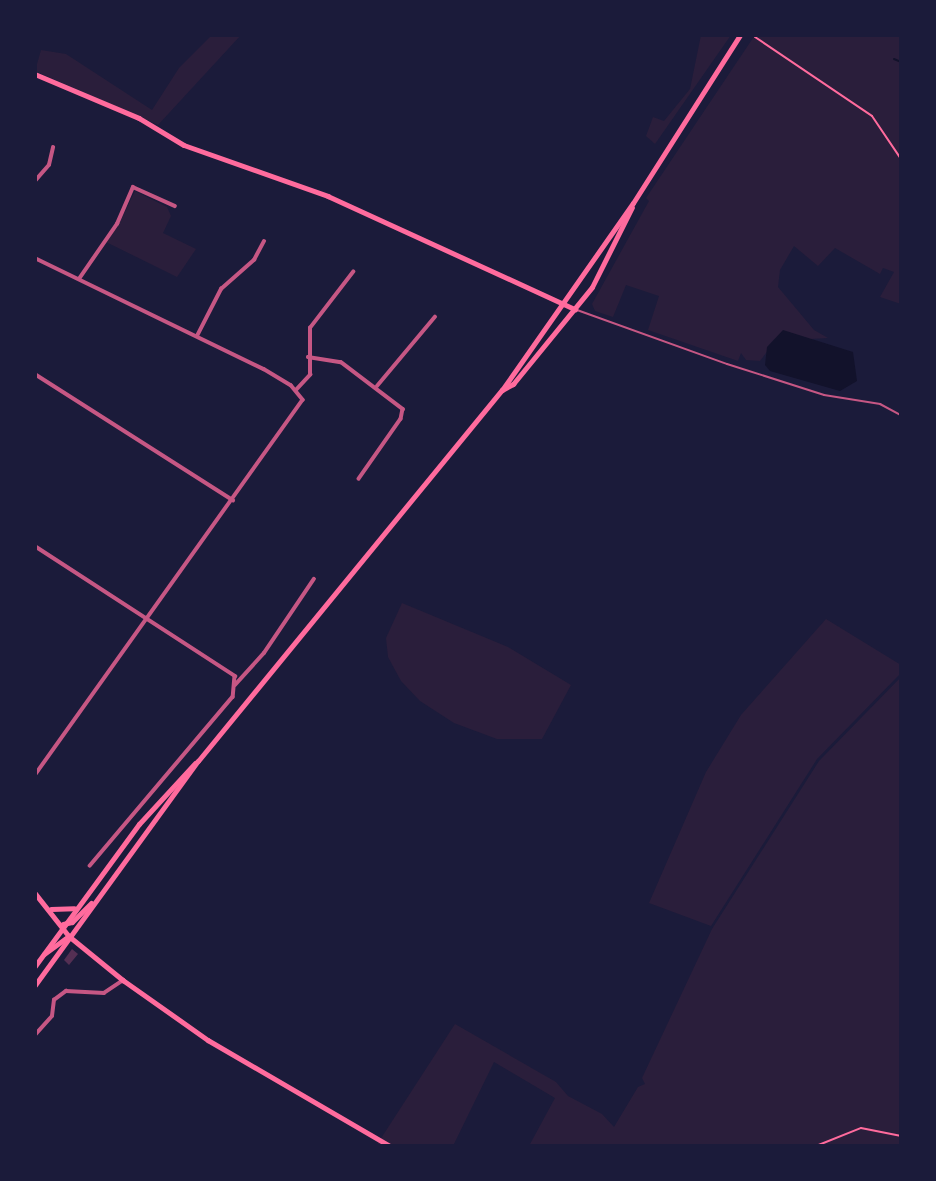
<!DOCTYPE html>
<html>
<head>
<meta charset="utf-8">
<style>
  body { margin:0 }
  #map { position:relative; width:936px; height:1181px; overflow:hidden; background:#1b1b3a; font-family:"Golos Text",sans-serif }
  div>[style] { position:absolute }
  .green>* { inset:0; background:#2a1e3b }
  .water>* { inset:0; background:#12122b }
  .stream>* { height:2px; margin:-1px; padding:0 1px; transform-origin:1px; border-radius:1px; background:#12122b }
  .building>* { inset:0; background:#542f53 }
  .path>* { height:2px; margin:-1px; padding:0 1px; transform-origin:1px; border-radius:1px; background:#ff6b9d }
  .service>* { height:2px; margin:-1px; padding:0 1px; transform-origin:1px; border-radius:1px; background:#c65784 }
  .minor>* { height:3.5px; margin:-1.75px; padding:0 1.75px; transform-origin:1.75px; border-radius:1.75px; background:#c65784 }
  .secondary>* { height:4.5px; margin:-2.25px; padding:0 2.25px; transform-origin:2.25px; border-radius:2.25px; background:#ff6b9d }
  .trunk>* { height:5px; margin:-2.5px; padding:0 2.5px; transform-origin:2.5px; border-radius:2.5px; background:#ff6b9d }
  span { translate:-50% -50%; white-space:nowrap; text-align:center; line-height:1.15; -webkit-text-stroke:6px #1b1b3a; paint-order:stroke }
  .frame { position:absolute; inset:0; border:37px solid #1b1b3a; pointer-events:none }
</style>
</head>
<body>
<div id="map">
  <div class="green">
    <div style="clip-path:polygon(212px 35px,241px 35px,158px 125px,35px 71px,41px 50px,66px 54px,152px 110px,179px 68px)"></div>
    <div style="clip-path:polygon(701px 35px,731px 35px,655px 144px,646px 136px,653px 117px,664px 121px,690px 89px)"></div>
    <div style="clip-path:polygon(755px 35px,901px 35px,901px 304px,880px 297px,894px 272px,883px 268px,880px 274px,835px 248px,818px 266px,794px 246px,780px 270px,778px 287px,814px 330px,828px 338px,775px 341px,760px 361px,746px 360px,741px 353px,738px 361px,648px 330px,659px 296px,626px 285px,613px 317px,595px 311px,592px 304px,649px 201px,646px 198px)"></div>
    <div style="clip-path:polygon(135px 191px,167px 207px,171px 216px,163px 233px,196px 249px,177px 277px,104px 241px,117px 228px)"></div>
    <div style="clip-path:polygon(402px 603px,508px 647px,571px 685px,542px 739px,497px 739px,454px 723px,420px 701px,401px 681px,388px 657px,386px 638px)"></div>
    <div style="clip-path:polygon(826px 619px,901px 665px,901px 673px,817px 759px,711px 926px,649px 903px,706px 772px,741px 715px)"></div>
    <div style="clip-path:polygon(901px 677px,901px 1146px,529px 1146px,555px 1098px,494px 1062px,453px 1146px,376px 1146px,455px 1024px,556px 1082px,568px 1096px,602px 1114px,614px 1127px,638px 1087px,645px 1084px,642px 1078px,712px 929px,819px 761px)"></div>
  </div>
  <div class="water">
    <div style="clip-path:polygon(783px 330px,853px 352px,857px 381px,840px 391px,770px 371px,765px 365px,767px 347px)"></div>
  </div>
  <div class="stream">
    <div style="left:894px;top:59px;width:8px;rotate:23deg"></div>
  </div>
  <div class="building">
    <div style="clip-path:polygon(72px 949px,78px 954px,69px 965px,64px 960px)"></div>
  </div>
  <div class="path">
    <div style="left:755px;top:37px;width:141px;rotate:34deg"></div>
    <div style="left:872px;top:116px;width:52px;rotate:56deg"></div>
    <div style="left:816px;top:1146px;width:48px;rotate:-21.8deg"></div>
    <div style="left:861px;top:1128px;width:41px;rotate:11.3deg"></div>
  </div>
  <div class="service">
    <div style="left:577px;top:310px;width:159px;rotate:19.8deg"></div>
    <div style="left:727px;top:364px;width:102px;rotate:17.7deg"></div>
    <div style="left:824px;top:395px;width:57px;rotate:9.1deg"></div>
    <div style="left:880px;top:404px;width:24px;rotate:28deg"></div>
  </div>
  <div class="minor">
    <div style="left:35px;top:181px;width:21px;rotate:-49deg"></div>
    <div style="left:49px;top:165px;width:18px;rotate:-77deg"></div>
    <div style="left:35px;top:258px;width:254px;rotate:25.9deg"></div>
    <div style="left:264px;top:369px;width:31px;rotate:31deg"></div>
    <div style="left:291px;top:385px;width:19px;rotate:51deg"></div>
    <div style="left:303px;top:400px;width:462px;rotate:125.5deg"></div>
    <div style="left:79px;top:279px;width:67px;rotate:-55.4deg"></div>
    <div style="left:117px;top:224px;width:40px;rotate:-66.6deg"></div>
    <div style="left:133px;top:187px;width:46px;rotate:24.3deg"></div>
    <div style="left:197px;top:336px;width:53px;rotate:-62.9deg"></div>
    <div style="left:221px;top:289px;width:44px;rotate:-41.3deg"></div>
    <div style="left:254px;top:260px;width:21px;rotate:-62deg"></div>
    <div style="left:308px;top:357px;width:33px;rotate:9deg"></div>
    <div style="left:341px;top:362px;width:78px;rotate:37.2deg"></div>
    <div style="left:403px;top:409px;width:10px;rotate:101deg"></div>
    <div style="left:401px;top:419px;width:73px;rotate:125deg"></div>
    <div style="left:35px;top:374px;width:235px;rotate:32.5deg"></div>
    <div style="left:377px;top:386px;width:90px;rotate:-50deg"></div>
    <div style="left:296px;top:390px;width:21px;rotate:-47deg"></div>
    <div style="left:310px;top:375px;width:47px;rotate:-90deg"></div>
    <div style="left:310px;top:328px;width:71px;rotate:-52.5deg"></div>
    <div style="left:35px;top:546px;width:239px;rotate:33deg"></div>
    <div style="left:235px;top:676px;width:21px;rotate:95deg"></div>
    <div style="left:233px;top:697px;width:221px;rotate:130.2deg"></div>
    <div style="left:235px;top:685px;width:43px;rotate:-47.8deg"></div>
    <div style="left:264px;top:653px;width:89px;rotate:-56deg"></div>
    <div style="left:35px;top:1035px;width:25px;rotate:-48deg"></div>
    <div style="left:52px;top:1016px;width:16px;rotate:-83deg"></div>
    <div style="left:54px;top:1000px;width:15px;rotate:-37deg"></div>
    <div style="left:66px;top:991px;width:38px;rotate:3deg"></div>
    <div style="left:104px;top:993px;width:23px;rotate:-34deg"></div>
  </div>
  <div class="secondary">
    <div style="left:35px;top:74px;width:113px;rotate:22.9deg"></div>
    <div style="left:139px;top:118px;width:52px;rotate:31deg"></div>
    <div style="left:184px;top:145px;width:153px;rotate:19.5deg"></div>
    <div style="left:328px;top:196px;width:272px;rotate:24.6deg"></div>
    <div style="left:35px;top:893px;width:55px;rotate:51.7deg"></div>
    <div style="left:69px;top:936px;width:70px;rotate:39.2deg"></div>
    <div style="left:123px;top:980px;width:104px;rotate:35.2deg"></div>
    <div style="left:208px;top:1040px;width:211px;rotate:30.2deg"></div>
  </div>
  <div class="trunk">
    <div style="left:502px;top:390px;width:13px;rotate:-29deg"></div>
    <div style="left:513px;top:384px;width:125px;rotate:-50.8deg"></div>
    <div style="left:592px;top:287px;width:89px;rotate:-63.4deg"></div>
    <div style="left:51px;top:909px;width:23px;rotate:-2deg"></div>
    <div style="left:63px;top:924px;width:9px;rotate:-13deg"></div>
    <div style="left:72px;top:922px;width:27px;rotate:-45deg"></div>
    <div style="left:44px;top:954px;width:31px;rotate:-36deg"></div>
    <div style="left:35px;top:966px;width:176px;rotate:-53.8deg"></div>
    <div style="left:139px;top:824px;width:83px;rotate:-47.4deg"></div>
    <div style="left:35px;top:985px;width:277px;rotate:-54deg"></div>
    <div style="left:198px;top:761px;width:480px;rotate:-50.7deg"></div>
    <div style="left:502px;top:390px;width:228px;rotate:-55deg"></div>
    <div style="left:633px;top:203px;width:199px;rotate:-57.5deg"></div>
  </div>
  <div class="frame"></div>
</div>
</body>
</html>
